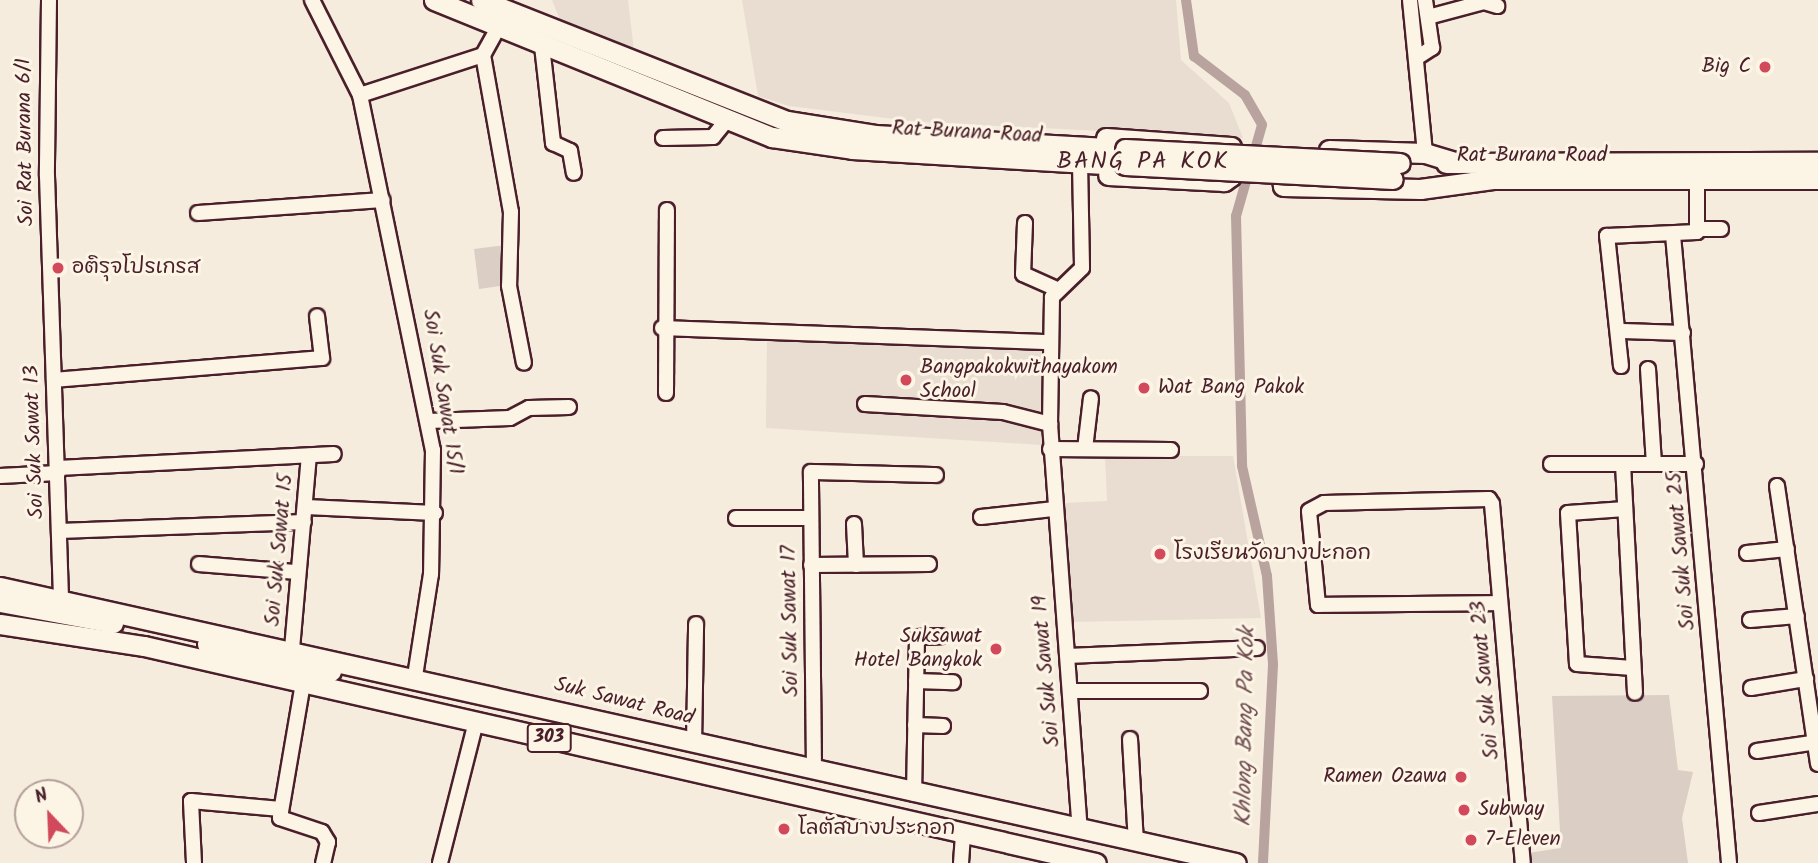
<!DOCTYPE html>
<html>
<head>
<meta charset="utf-8">
<style>
  body { margin:0 }
  #map { position:relative; width:1818px; height:863px; overflow:hidden; background:#f5ecde; font-family:Kalam,"Playpen Sans Thai",sans-serif }
  div>[style] { position:absolute }
  .built>* { inset:0; background:#e8ddd0 }
  .green>* { inset:0; background:#dbcec4 }
  .canal>* { height:10px; margin:-5px; padding:0 5px; transform-origin:5px; border-radius:5px; background:#b8a39e }
  .roads { filter:drop-shadow(2px 0 #4a1f2b) drop-shadow(-2px 0 #4a1f2b) drop-shadow(0 2px #4a1f2b) drop-shadow(0 -2px #4a1f2b) }
  .minor>* { height:14px; margin:-7px; padding:0 7px; transform-origin:7px; border-radius:7px; background:#fcf5e5 }
  .major>* { height:19px; margin:-9.5px; padding:0 9.5px; transform-origin:9.5px; border-radius:9.5px; background:#fcf5e5 }
  .bridges { filter:drop-shadow(2px 0 #4a1f2b) drop-shadow(-2px 0 #4a1f2b) drop-shadow(0 2px #4a1f2b) drop-shadow(0 -2px #4a1f2b) }
  .major-bridge>* { height:19px; margin:-9.5px; padding:0 9.5px; transform-origin:9.5px; border-radius:9.5px; background:#fcf5e5 }
  .dots>* { width:19px; height:19px; translate:-50% -50%; box-sizing:border-box; border:4px solid #fcf5e5; border-radius:50% }
  span { translate:-50% -50%; white-space:nowrap; text-align:center; line-height:1.15; -webkit-text-stroke:6px #fcf5e5; paint-order:stroke }
  .shield-label span { padding:2px 5px; background:#fcf5e5; border:2px solid; border-radius:5px; -webkit-text-stroke-width:0 }
  .shield-label { font-size:19px; color:#4a1f2b; font-weight:700 }
  .poi-label { font-size:21px; color:#4a1f2b }
  .right { translate:-100% -50%; text-align:right }
  .left { translate:0 -50%; text-align:left }
  .street-label { font-size:21px; color:#4a1f2b }
  .water-label { font-size:23px; color:#704d53; font-style:italic }
  .quarter-label { font-size:24px; color:#4a1f2b; letter-spacing:2px }
  .north { position:absolute; left:14px; top:779px; width:70px; height:70px; box-sizing:border-box; background:#fcf5e5; border:2px solid #b59f9b; border-radius:50%; rotate:337deg; font-size:19px; font-weight:700; line-height:28px; text-align:center; color:#4a1f2b }
  .north::after { content:''; display:block; margin:auto; width:24px; height:32px; background:#d1495b; clip-path:polygon(50% 0,100% 100%,50% 72%,0 100%) }
</style>
</head>
<body>
<div id="map">
  <div class="built">
    <div style="clip-path:polygon(552px 0,628px 0,634px 51px,560px 20px)"></div>
    <div style="clip-path:polygon(742px 0,1176px 0,1181px 60px,1229px 103px,1243px 138px,919px 122px,789px 106px,758px 96px)"></div>
    <div style="clip-path:polygon(767px 332px,1047px 345px,1043px 445px,766px 428px)"></div>
    <div style="clip-path:polygon(1105px 456px,1233px 456px,1261px 618px,1072px 622px,1064px 503px,1107px 501px)"></div>
  </div>
  <div class="green">
    <div style="clip-path:polygon(506px 245px,507px 285px,479px 289px,474px 249px)"></div>
    <div style="clip-path:polygon(1669px 695px,1678px 770px,1693px 772px,1682px 818px,1688px 863px,1530px 863px,1528px 853px,1561px 848px,1552px 696px)"></div>
  </div>
  <div class="canal">
    <div style="left:1186px;top:0;width:57px;rotate:81.9deg"></div>
    <div style="left:1194px;top:56px;width:64px;rotate:37.4deg"></div>
    <div style="left:1245px;top:95px;width:34px;rotate:60deg"></div>
    <div style="left:1262px;top:125px;width:95px;rotate:105.9deg"></div>
    <div style="left:1236px;top:216px;width:250px;rotate:88.6deg"></div>
    <div style="left:1242px;top:466px;width:113px;rotate:77.2deg"></div>
    <div style="left:1267px;top:576px;width:89px;rotate:86.1deg"></div>
    <div style="left:1273px;top:665px;width:198px;rotate:92.9deg"></div>
  </div>
  <div class="roads">
    <div class="minor">
      <div style="left:49px;top:0;width:176px;rotate:90.7deg"></div>
      <div style="left:47px;top:176px;width:423px;rotate:88.1deg"></div>
      <div style="left:312px;top:0;width:106px;rotate:63.2deg"></div>
      <div style="left:360px;top:95px;width:362px;rotate:78.4deg"></div>
      <div style="left:433px;top:450px;width:124px;rotate:90.9deg"></div>
      <div style="left:431px;top:574px;width:103px;rotate:98.9deg"></div>
      <div style="left:1410px;top:0;width:154px;rotate:84.4deg"></div>
      <div style="left:1428px;top:17px;width:58px;rotate:-15deg"></div>
      <div style="left:1484px;top:2px;width:14px;rotate:17deg"></div>
      <div style="left:542px;top:46px;width:98px;rotate:83.5deg"></div>
      <div style="left:553px;top:143px;width:19px;rotate:25deg"></div>
      <div style="left:570px;top:151px;width:22px;rotate:80deg"></div>
      <div style="left:483px;top:55px;width:159px;rotate:79.9deg"></div>
      <div style="left:511px;top:212px;width:74px;rotate:91.5deg"></div>
      <div style="left:509px;top:286px;width:78px;rotate:79deg"></div>
      <div style="left:1418px;top:57px;width:17px;rotate:-33deg"></div>
      <div style="left:1432px;top:48px;width:49px;rotate:-98.3deg"></div>
      <div style="left:360px;top:95px;width:129px;rotate:-18deg"></div>
      <div style="left:483px;top:55px;width:31px;rotate:-61deg"></div>
      <div style="left:663px;top:138px;width:50px;rotate:-1.1deg"></div>
      <div style="left:713px;top:137px;width:19px;rotate:-51deg"></div>
      <div style="left:1080px;top:162px;width:106px;rotate:88.9deg"></div>
      <div style="left:1082px;top:268px;width:42px;rotate:136deg"></div>
      <div style="left:1052px;top:297px;width:127px;rotate:90.9deg"></div>
      <div style="left:1050px;top:424px;width:406px;rotate:85.8deg"></div>
      <div style="left:198px;top:213px;width:185px;rotate:-4deg"></div>
      <div style="left:1025px;top:223px;width:51px;rotate:92.2deg"></div>
      <div style="left:1023px;top:274px;width:36px;rotate:24deg"></div>
      <div style="left:1698px;top:229px;width:23px"></div>
      <div style="left:1673px;top:235px;width:630px;rotate:84.9deg"></div>
      <div style="left:662px;top:328px;width:389px;rotate:2.1deg"></div>
      <div style="left:1623px;top:331px;width:60px;rotate:1.9deg"></div>
      <div style="left:1621px;top:366px;width:131px;rotate:-96.1deg"></div>
      <div style="left:1607px;top:236px;width:90px;rotate:-2.5deg"></div>
      <div style="left:1697px;top:232px;width:60px;rotate:-90deg"></div>
      <div style="left:1648px;top:369px;width:95px;rotate:86.4deg"></div>
      <div style="left:54px;top:380px;width:269px;rotate:-4.7deg"></div>
      <div style="left:322px;top:358px;width:42px;rotate:-96.8deg"></div>
      <div style="left:666px;top:393px;width:183px;rotate:-89.7deg"></div>
      <div style="left:865px;top:404px;width:138px;rotate:3.3deg"></div>
      <div style="left:1003px;top:412px;width:49px;rotate:14.3deg"></div>
      <div style="left:429px;top:421px;width:81px;rotate:-2.1deg"></div>
      <div style="left:510px;top:418px;width:21px;rotate:-28deg"></div>
      <div style="left:529px;top:408px;width:40px;rotate:-1.4deg"></div>
      <div style="left:1050px;top:449px;width:121px;rotate:0.5deg"></div>
      <div style="left:1085px;top:449px;width:51px;rotate:-83.3deg"></div>
      <div style="left:1551px;top:464px;width:145px"></div>
      <div style="left:1623px;top:464px;width:229px;rotate:87deg"></div>
      <div style="left:58px;top:468px;width:276px;rotate:-2.9deg"></div>
      <div style="left:0;top:476px;width:58px;rotate:-3deg"></div>
      <div style="left:1777px;top:486px;width:281px;rotate:81.6deg"></div>
      <div style="left:306px;top:507px;width:129px;rotate:2.7deg"></div>
      <div style="left:1625px;top:509px;width:57px;rotate:176deg"></div>
      <div style="left:1568px;top:513px;width:151px;rotate:86.6deg"></div>
      <div style="left:1577px;top:664px;width:56px;rotate:4.1deg"></div>
      <div style="left:981px;top:517px;width:72px;rotate:-6.3deg"></div>
      <div style="left:736px;top:518px;width:75px"></div>
      <div style="left:854px;top:524px;width:41px;rotate:87.2deg"></div>
      <div style="left:59px;top:531px;width:245px;rotate:-2.1deg"></div>
      <div style="left:1747px;top:553px;width:40px;rotate:-5.7deg"></div>
      <div style="left:199px;top:564px;width:98px;rotate:4.7deg"></div>
      <div style="left:811px;top:565px;width:118px;rotate:-0.5deg"></div>
      <div style="left:1500px;top:603px;width:182px;rotate:179.4deg"></div>
      <div style="left:1318px;top:605px;width:94px;rotate:-95.5deg"></div>
      <div style="left:1309px;top:511px;width:17px;rotate:-28deg"></div>
      <div style="left:1324px;top:503px;width:165px;rotate:-1.4deg"></div>
      <div style="left:1489px;top:499px;width:6px;rotate:59deg"></div>
      <div style="left:1492px;top:504px;width:360px;rotate:85.1deg"></div>
      <div style="left:1750px;top:620px;width:47px;rotate:-4.9deg"></div>
      <div style="left:292px;top:649px;width:194px;rotate:-85deg"></div>
      <div style="left:1068px;top:656px;width:189px;rotate:-2.4deg"></div>
      <div style="left:916px;top:681px;width:37px;rotate:2deg"></div>
      <div style="left:303px;top:683px;width:137px;rotate:99.7deg"></div>
      <div style="left:280px;top:818px;width:44px;rotate:18.4deg"></div>
      <div style="left:322px;top:832px;width:12px;rotate:59deg"></div>
      <div style="left:328px;top:842px;width:22px;rotate:103deg"></div>
      <div style="left:1751px;top:688px;width:56px;rotate:-9.3deg"></div>
      <div style="left:1070px;top:691px;width:130px"></div>
      <div style="left:915px;top:725px;width:28px;rotate:2deg"></div>
      <div style="left:1130px;top:739px;width:103px;rotate:86.7deg"></div>
      <div style="left:694px;top:744px;width:120px;rotate:-89deg"></div>
      <div style="left:1757px;top:751px;width:62px;rotate:-8.4deg"></div>
      <div style="left:814px;top:770px;width:298px;rotate:-90.6deg"></div>
      <div style="left:811px;top:472px;width:125px;rotate:1.4deg"></div>
      <div style="left:914px;top:794px;width:157px;rotate:-88.9deg"></div>
      <div style="left:917px;top:637px;width:24px;rotate:-2deg"></div>
      <div style="left:1759px;top:813px;width:60px;rotate:-8.7deg"></div>
      <div style="left:194px;top:863px;width:62px;rotate:-92.8deg"></div>
      <div style="left:191px;top:801px;width:90px;rotate:5.1deg"></div>
      <div style="left:440px;top:863px;width:146px;rotate:-75.7deg"></div>
      <div style="left:961px;top:863px;width:30px;rotate:-86deg"></div>
    </div>
    <div class="major">
      <div style="left:434px;top:0;width:365px;rotate:22.1deg"></div>
      <div style="left:772px;top:137px;width:81px;rotate:8.5deg"></div>
      <div style="left:852px;top:149px;width:273px;rotate:3.4deg"></div>
      <div style="left:481px;top:0;width:329px;rotate:21.6deg"></div>
      <div style="left:787px;top:121px;width:89px;rotate:9deg"></div>
      <div style="left:875px;top:135px;width:250px;rotate:3.2deg"></div>
      <div style="left:1106px;top:138px;width:125px;rotate:4.1deg"></div>
      <div style="left:1231px;top:147px;width:29px;rotate:90deg"></div>
      <div style="left:1231px;top:176px;width:9px;rotate:144deg"></div>
      <div style="left:1224px;top:181px;width:116px;rotate:-177deg"></div>
      <div style="left:1329px;top:150px;width:96px;rotate:1.8deg"></div>
      <div style="left:1425px;top:153px;width:34px;rotate:17deg"></div>
      <div style="left:1278px;top:157px;width:29px;rotate:80deg"></div>
      <div style="left:1283px;top:186px;width:137px;rotate:1.3deg"></div>
      <div style="left:1420px;top:189px;width:75px;rotate:-7.7deg"></div>
      <div style="left:1446px;top:163px;width:372px;rotate:-0.2deg"></div>
      <div style="left:1483px;top:179px;width:335px"></div>
      <div style="left:0;top:587px;width:1266px;rotate:12.59deg"></div>
      <div style="left:0;top:602px;width:115px;rotate:10.5deg"></div>
      <div style="left:0;top:624px;width:146px;rotate:8.7deg"></div>
      <div style="left:144px;top:646px;width:976px;rotate:12.84deg"></div>
      <div style="left:207px;top:644px;width:127px;rotate:12.3deg"></div>
    </div>
  </div>
  <div class="bridges">
    <div class="major-bridge">
      <div style="left:1125px;top:149px;width:275px;rotate:2.9deg"></div>
      <div style="left:1125px;top:165px;width:268px;rotate:3deg"></div>
    </div>
  </div>
  <div class="dots">
    <div style="left:1765px;top:67px;background:#d1495b"></div>
    <div style="left:58px;top:268px;background:#d1495b"></div>
    <div style="left:906px;top:380px;background:#d1495b"></div>
    <div style="left:1144px;top:388px;background:#d1495b"></div>
    <div style="left:1160px;top:554px;background:#d1495b"></div>
    <div style="left:996px;top:649px;background:#d1495b"></div>
    <div style="left:1461px;top:777px;background:#d1495b"></div>
    <div style="left:1464px;top:810px;background:#d1495b"></div>
    <div style="left:784px;top:829px;background:#d1495b"></div>
    <div style="left:1471px;top:840px;background:#d1495b"></div>
  </div>
  <div class="shield-label">
    <span style="left:549px;top:738px">303</span>
  </div>
  <div class="poi-label">
    <span class="right" style="left:1751px;top:67px">Big C</span>
    <span class="left" style="left:72px;top:268px">อติรุจโปรเกรส</span>
    <span class="left" style="left:920px;top:380px">Bangpakokwithayakom<br>School</span>
    <span class="left" style="left:1158px;top:388px">Wat Bang Pakok</span>
    <span class="left" style="left:1174px;top:554px">โรงเรียนวัดบางปะกอก</span>
    <span class="right" style="left:982px;top:649px">Suksawat<br>Hotel Bangkok</span>
    <span class="right" style="left:1447px;top:777px">Ramen Ozawa</span>
    <span class="left" style="left:1478px;top:810px">Subway</span>
    <span class="left" style="left:798px;top:829px">โลตัสบางประกอก</span>
    <span class="left" style="left:1485px;top:840px">7-Eleven</span>
  </div>
  <div class="street-label">
    <span style="left:967px;top:133px;rotate:3deg">Rat Burana Road</span>
    <span style="left:26px;top:142px;rotate:-91deg">Soi Rat Burana 6/1</span>
    <span style="left:1532px;top:156px">Rat Burana Road</span>
    <span style="left:442px;top:392px;rotate:81deg">Soi Suk Sawat 15/1</span>
    <span style="left:35px;top:442px;rotate:-92deg">Soi Suk Sawat 13</span>
    <span style="left:280px;top:550px;rotate:-85deg">Soi Suk Sawat 15</span>
    <span style="left:1682px;top:551px;rotate:-95deg">Soi Suk Sawat 25</span>
    <span style="left:791px;top:621px;rotate:-91deg">Soi Suk Sawat 17</span>
    <span style="left:1047px;top:671px;rotate:-95deg">Soi Suk Sawat 19</span>
    <span style="left:1486px;top:680px;rotate:-95deg">Soi Suk Sawat 23</span>
    <span style="left:624px;top:702px;rotate:14deg">Suk Sawat Road</span>
  </div>
  <div class="water-label">
    <span style="left:1246px;top:727px;rotate:-89deg">Khlong Bang Pa Kok</span>
  </div>
  <div class="quarter-label">
    <span style="left:1143px;top:162px">BANG PA KOK</span>
  </div>
  <div class="north">N</div>
</div>
</body>
</html>
